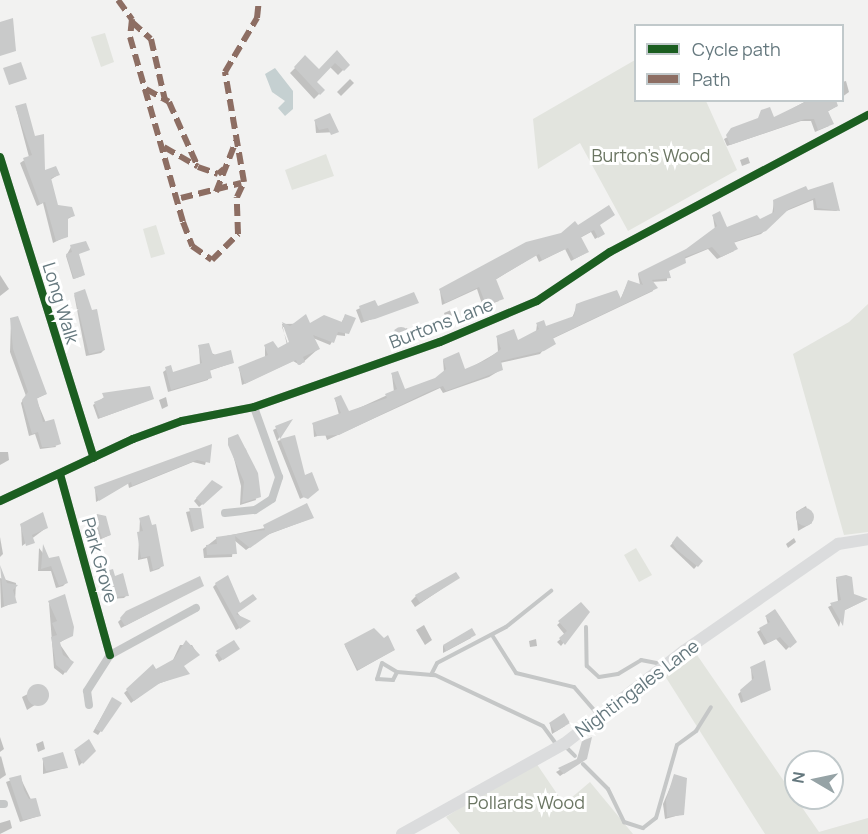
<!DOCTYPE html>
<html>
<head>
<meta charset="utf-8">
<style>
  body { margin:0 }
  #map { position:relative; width:868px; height:834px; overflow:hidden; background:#f2f2f1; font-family:Manrope,sans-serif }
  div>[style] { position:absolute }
  .green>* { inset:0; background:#e2e4de }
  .water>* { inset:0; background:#c5d0d1 }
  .shadow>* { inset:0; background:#0003 }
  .building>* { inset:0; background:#c9caca }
  .round { border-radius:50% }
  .service>* { height:4px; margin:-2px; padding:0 2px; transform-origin:2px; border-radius:2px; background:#c5c7c7 }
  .minor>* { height:8px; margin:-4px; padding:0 4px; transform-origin:4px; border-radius:4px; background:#c5c7c7 }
  .secondary>* { height:12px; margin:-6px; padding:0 6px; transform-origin:6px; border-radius:6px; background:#dbdcdd }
  .quiet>* { height:6px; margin-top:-3px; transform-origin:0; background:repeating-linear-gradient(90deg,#8d6e63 0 12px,transparent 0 18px) }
  .cycleway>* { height:8px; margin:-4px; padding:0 4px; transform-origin:4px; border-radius:4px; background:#1b5e20 }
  span { translate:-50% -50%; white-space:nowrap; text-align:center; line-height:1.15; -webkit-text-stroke:6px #fff; paint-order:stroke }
  .park-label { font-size:18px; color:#6b7663 }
  .street-label { font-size:18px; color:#65787e }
  .legend { position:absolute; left:634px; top:24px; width:210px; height:78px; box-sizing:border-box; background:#fff; border:2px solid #c1c9cb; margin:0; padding:8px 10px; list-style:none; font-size:18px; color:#65787e }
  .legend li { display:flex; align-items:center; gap:12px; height:30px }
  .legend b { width:30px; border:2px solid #c1c9cb }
  .north { position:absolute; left:784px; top:750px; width:60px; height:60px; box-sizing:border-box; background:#fff; border:2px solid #c1c9cb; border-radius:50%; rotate:279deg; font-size:16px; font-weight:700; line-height:24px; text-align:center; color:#65787e }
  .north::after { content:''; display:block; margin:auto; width:21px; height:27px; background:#96a3a6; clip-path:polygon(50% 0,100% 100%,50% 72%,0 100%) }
</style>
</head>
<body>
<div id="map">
  <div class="green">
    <div style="clip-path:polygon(105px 33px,114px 62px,101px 67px,91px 37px)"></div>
    <div style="clip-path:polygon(635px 60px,636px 100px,706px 101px,737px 170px,628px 231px,580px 143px,538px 169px,533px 119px)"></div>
    <div style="clip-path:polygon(326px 154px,334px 176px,292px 190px,285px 170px)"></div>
    <div style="clip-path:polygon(156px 225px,165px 254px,151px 258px,143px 229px)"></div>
    <div style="clip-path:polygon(868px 304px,868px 532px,844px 535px,793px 354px,849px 322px)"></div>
    <div style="clip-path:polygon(636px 548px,652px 575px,639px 582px,624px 555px)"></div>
    <div style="clip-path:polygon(697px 655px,819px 832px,868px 818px,868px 834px,765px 834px,665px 676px)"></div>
    <div style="clip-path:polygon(534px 760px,564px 804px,590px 782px,633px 834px,460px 834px,446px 817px)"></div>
  </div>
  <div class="water">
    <div style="clip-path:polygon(275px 68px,293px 91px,293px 109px,285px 116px,278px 108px,285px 101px,272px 92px,265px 74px)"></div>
  </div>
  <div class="shadow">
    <div style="clip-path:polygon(337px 53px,348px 65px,338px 75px,330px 67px,315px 82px,323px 90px,314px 99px,290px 73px,305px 58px,319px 71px)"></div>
    <div style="clip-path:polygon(350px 79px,354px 83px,341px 96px,337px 92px)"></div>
    <div style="clip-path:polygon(846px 81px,849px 92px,842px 97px,842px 82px)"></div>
    <div style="clip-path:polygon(808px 100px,834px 100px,837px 106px,827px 112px,829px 126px,815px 132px,811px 121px,801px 121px,727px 146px,724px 139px,757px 121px,762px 112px,773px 119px)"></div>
    <div style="clip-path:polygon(16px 108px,44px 172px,58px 175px,50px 180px,57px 206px,73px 216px,66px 220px,67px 236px,53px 243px,43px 203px,37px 206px,20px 163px,29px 157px)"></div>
    <div style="clip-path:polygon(315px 121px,337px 132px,316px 133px)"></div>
    <div style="clip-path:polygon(748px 157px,750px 163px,742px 166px,740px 160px)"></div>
    <div style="clip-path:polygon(807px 192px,838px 211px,814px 210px,813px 200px,784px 212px,761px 234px,733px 243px,734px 251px,717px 259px,708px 249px,684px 259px,667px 272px,667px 281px,651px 282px,653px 291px,552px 339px,540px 354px,500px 363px,502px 369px,489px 377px,443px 393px,440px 388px,327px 440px,325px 434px,314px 437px,313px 424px,339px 415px,335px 399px,348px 413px,394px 392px,392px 375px,404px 390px,436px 379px,444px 372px,443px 360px,465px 371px,498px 352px,497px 338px,517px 342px,536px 332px,537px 324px,546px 328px,572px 318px,577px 306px,620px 300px,628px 282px,640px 285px,638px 274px,687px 251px,715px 229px,713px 217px,719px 213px,727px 228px,760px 221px,772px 215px,774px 202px)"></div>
    <div style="clip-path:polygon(599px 226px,600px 236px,595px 239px,591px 232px,580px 238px,584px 254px,571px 261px,565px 249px,539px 262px,536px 255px,495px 280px,499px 301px,483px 307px,477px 289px,442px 305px,440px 291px,526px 244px)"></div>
    <div style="clip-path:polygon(71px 247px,82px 276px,73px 279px,66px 256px)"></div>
    <div style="clip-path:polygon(0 275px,9px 289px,0 296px)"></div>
    <div style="clip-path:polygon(74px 294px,104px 350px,101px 353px,86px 356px)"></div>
    <div style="clip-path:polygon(374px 302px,377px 308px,417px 303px,361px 323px,356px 310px)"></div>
    <div style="clip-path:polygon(451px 310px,453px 315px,446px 318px,444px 313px)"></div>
    <div style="clip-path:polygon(evenodd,345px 316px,345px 336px,336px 335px,330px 345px,313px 338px,318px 349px,300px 365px,293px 361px,242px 385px,239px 368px,265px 358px,265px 346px,277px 350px,287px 345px,282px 324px,341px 323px,345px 316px,282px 327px,285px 327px,293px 349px,290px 350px,282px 327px)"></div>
    <div style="clip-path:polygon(11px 320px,46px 394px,36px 399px,56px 447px,40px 449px,35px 434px,29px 436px,21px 403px,26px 396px,10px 352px)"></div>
    <div style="clip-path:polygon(407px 328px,410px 335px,394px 342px,392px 336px)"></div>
    <div style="clip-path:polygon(199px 347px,232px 363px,209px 371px,208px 380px,168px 392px,163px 372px,170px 367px,172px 374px,200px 365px)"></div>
    <div style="clip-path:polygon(110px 393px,152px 399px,98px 419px,93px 405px)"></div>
    <div style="clip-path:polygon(166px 397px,168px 406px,162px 409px,159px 400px)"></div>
    <div style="clip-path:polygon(289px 422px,277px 441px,273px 430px)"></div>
    <div style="clip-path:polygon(294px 437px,304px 477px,314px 492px,300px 499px,277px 441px)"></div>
    <div style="clip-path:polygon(229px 439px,246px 449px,256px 500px,240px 505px,241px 486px)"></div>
    <div style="clip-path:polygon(210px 446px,205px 465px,193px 462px,129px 488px,128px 483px,96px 502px,95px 488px)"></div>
    <div style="clip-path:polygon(0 452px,8px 452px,9px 460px,0 465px)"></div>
    <div style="clip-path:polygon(212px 482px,221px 488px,199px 507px,194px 501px)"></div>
    <div style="clip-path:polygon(806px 506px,812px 523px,798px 531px,796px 512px)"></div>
    <div style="clip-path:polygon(200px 509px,202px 528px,191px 532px,186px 512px)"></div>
    <div style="clip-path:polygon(105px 517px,110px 535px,99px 540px,88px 520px)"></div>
    <div style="clip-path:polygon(312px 518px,267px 535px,246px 550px,234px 540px,232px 557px,204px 558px,203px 549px,217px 538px)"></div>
    <div style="clip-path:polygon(140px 519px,162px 566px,159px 569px,150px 572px,147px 558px,138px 560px)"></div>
    <div style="clip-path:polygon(21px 525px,46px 528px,22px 546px)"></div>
    <div style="clip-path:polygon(0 537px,3px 554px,0 557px)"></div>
    <div style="clip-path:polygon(677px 538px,701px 561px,694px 569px,670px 546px)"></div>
    <div style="clip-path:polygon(794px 538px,796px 542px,788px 548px,786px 544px)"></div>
    <div style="clip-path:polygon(39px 548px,66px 583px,63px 586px,56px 588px,51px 571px,38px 571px)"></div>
    <div style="clip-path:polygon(106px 572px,127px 595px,124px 598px,112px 599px)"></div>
    <div style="clip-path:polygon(0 578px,16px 583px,15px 602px,1px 608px)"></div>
    <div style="clip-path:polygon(458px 578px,415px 607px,411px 601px,416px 596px)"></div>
    <div style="clip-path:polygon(836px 579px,850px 579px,853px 595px,867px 599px,843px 611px,839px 627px,828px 607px,838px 602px)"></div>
    <div style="clip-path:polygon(216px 584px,246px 624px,236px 630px,213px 587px)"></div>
    <div style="clip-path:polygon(202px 586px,121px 628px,118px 622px,121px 619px)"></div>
    <div style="clip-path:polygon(49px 603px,72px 635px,59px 643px,72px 662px,63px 675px,54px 668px)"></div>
    <div style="clip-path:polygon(581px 604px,588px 612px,561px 646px,557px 642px,565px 635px,557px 625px)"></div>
    <div style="clip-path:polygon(766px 617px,795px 641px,786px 650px,776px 639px,764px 645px,757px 632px,768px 625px)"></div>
    <div style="clip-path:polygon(424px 625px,432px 640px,425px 645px,416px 630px)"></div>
    <div style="clip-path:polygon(472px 630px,471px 638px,443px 653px,443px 646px)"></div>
    <div style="clip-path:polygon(536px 639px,537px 646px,530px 647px,529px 641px)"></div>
    <div style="clip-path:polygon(180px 645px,192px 645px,198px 655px,183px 666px,188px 673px,155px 685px,131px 703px,124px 693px,153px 666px,156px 671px,172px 662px)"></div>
    <div style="clip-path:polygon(345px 646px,394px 650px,357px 671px)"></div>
    <div style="clip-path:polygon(235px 651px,219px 662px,215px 655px,217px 653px)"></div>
    <div style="clip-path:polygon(751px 668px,769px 690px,741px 703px,738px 694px,752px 682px)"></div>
    <div style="clip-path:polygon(41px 687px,49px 696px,27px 710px,22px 697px)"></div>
    <div style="clip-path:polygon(110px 702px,119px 704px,98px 735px,93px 732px)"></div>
    <div style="clip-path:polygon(550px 724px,565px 726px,552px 734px)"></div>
    <div style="clip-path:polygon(0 737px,4px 749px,0 752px)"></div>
    <div style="clip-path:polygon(43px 741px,45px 749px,38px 752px,36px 744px)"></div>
    <div style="clip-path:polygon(583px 742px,582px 761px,560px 776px,556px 772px,577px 760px)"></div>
    <div style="clip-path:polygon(78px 749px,94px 750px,79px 766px,75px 752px)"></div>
    <div style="clip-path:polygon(1px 756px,6px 775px,0 779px,0 757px)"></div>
    <div style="clip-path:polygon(43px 759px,66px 768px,43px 774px)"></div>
    <div style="clip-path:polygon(675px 776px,683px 814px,665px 819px,663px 804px)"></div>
    <div style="clip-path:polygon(20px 777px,39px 816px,20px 822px,6px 782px)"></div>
    <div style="clip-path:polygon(10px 820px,12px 828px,0 834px,0 823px)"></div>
  </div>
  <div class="building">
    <div style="clip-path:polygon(13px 18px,16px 51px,0 56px,0 22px)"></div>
    <div style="clip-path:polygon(337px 50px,350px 65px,344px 71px,335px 63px,317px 82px,325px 90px,320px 95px,294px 67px,305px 55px,319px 69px)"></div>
    <div style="clip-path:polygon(21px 62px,27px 79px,9px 85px,3px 68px)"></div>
    <div style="clip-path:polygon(809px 100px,836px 100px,838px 106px,828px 111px,834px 124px,818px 130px,814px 119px,805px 119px,730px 145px,726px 135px,731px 128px,758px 118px,761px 110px,770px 107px,774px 117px)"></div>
    <div style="clip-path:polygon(26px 103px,35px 136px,44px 134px,45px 170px,56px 166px,60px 175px,51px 178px,58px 205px,72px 207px,75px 216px,68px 218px,68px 237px,56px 241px,45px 202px,40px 204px,23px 158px,32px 155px,15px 106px)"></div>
    <div style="clip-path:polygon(330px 113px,339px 132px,331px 135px,328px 128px,319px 130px,314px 120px)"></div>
    <div style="clip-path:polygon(833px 182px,840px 211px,817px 208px,815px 198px,789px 209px,766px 231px,734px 242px,738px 249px,721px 257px,712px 247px,685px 257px,686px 263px,669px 271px,671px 278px,652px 280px,658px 288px,553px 338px,556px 344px,544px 351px,501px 361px,503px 370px,446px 391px,443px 386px,428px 392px,339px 435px,317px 436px,312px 423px,341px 413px,334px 398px,341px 395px,349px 411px,387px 398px,385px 394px,397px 389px,391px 373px,398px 371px,405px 389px,435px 378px,446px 369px,443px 359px,459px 352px,465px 369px,486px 360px,501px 349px,496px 336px,514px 329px,518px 340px,539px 329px,536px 323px,544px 320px,546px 326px,574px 316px,576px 304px,584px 301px,617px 290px,621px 299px,628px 280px,643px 285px,638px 273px,686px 249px,717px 226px,712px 215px,720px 211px,727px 227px,757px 215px,760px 219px,774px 212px,773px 200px,806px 186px,808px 190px)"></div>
    <div style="clip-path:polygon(609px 205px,615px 215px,600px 225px,605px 234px,598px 238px,594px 230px,581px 237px,589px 252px,574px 259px,568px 248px,542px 260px,539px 254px,496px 279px,504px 299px,486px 305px,479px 287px,445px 303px,439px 289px,526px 242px,561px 233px,575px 221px,578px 225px)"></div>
    <div style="clip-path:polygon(86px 241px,90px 250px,79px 254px,85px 275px,74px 279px,66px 254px,72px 252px,70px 245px)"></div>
    <div style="clip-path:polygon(85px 289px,92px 310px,97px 309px,105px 350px,89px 354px,74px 293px)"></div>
    <div style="clip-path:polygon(414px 292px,419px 303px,375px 319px,364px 321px,359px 306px,375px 300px,378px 306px)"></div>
    <div style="clip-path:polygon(306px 314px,310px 323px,324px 315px,342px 322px,345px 314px,356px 318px,349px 334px,338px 332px,334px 343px,313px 335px,320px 349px,303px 357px,305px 362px,298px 365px,296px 360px,245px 384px,238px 367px,268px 355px,264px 345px,273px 341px,278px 348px,289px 342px,282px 322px,290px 326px)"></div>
    <div style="clip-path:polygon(18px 316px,47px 394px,37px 398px,43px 422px,54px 419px,61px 444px,52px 447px,42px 447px,38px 432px,32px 434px,22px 400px,28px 392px,13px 349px,10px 318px)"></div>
    <div class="round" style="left:393px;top:327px;width:16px;height:16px"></div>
    <div style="clip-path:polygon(209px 343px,213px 355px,231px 350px,234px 363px,210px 370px,212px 378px,171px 390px,165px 367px,171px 365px,173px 372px,202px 363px,198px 345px)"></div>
    <div style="clip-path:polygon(150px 386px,154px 399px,100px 418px,94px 402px,104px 398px,102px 393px)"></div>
    <div style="clip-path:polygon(293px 419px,280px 439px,295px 435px,305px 475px,312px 472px,319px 490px,308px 499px,303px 497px,275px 426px)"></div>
    <div style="clip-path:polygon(238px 434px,258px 473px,261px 497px,242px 503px,244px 482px,228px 445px,228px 438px)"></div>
    <div style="clip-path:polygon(212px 444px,210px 463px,197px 460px,132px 486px,131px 482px,99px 501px,94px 487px)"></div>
    <div style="clip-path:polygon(212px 480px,223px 487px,203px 505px,196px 498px)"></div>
    <div style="clip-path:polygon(307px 503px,314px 518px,271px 533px,250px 548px,235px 536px,237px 554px,207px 555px,206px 545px,217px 544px,216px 537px,265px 530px,263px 525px)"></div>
    <div class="round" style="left:796px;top:508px;width:18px;height:18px"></div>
    <div style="clip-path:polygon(189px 508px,201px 508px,204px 528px,194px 530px)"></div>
    <div style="clip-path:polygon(43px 512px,48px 528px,32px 535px,35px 543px,26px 546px,20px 524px)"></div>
    <div style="clip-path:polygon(97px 514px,106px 516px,111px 535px,102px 538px,97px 524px,93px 525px,90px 516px)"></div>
    <div style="clip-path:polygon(149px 515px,152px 525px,156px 524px,164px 566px,153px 570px,150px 556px,141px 558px,137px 532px,143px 531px,139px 518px)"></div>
    <div style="clip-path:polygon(677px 536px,703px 561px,698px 567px,677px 550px,672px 543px)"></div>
    <div style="clip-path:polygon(43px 544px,49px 558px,59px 556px,68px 583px,59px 586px,51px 566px,41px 569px)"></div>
    <div style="clip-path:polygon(0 565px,7px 583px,18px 585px,13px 590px,17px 603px,4px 606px)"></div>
    <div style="clip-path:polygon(113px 569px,115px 576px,123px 573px,129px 596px,114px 597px,106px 571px)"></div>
    <div style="clip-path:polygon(456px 572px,460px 578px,420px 603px,415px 595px)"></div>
    <div style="clip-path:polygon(228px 575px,240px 603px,253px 594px,257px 599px,236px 614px,251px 621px,240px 629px,215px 583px)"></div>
    <div style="clip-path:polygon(846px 575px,852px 577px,854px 594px,868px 599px,845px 610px,843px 626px,830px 603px,841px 600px,836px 577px)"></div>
    <div style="clip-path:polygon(200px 576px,204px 586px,125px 626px,120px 618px,126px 611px)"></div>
    <div style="clip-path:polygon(65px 594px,74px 627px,73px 636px,60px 642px,63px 655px,74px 662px,66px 673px,56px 665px,51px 637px,57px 635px,52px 623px,57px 621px,48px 601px)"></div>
    <div style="clip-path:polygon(581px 602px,590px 612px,565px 645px,559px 638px,567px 631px,558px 621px)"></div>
    <div style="clip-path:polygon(775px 609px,797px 642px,790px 648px,780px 637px,768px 643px,759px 628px,770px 622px,765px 616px)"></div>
    <div style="clip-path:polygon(374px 628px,384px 638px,388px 635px,395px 650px,358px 670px,344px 644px)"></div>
    <div style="clip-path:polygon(472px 628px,476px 635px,446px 651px,443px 645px)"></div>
    <div style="clip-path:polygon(186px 640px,200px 655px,184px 666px,190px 674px,160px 683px,134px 701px,126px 689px,153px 664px,156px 669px,174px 659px)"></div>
    <div style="clip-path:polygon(234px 640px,240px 649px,223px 660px,216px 651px)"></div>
    <div style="clip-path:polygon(765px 660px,771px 690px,744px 702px,740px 690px,754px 678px,750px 667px)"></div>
    <div class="round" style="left:27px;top:684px;width:22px;height:22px"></div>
    <div style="clip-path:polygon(112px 697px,122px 703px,102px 732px,95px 729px)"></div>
    <div style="clip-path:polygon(564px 713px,570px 723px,555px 732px,549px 723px)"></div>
    <div style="clip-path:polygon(592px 737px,587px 759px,564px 774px,558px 768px,577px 759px,582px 741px)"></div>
    <div style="clip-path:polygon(89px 739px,96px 751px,83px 764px,74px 750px)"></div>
    <div style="clip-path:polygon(63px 752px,68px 768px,46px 771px,42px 758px)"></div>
    <div style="clip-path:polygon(674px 774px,687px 778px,684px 815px,667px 817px,666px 800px)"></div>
    <div style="clip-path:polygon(21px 775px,24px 790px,29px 799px,36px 798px,41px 816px,23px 820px,9px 778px)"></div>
  </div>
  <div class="service">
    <div style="left:586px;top:627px;width:39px;rotate:89deg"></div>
    <div style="left:587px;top:666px;width:16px;rotate:43deg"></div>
    <div style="left:599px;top:677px;width:19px;rotate:-9deg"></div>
    <div style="left:618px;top:674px;width:27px;rotate:-31deg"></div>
    <div style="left:641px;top:660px;width:21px;rotate:11deg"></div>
    <div style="left:492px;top:635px;width:45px;rotate:57.7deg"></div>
    <div style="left:516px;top:673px;width:60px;rotate:13.6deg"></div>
    <div style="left:574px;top:687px;width:35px;rotate:49deg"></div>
    <div style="left:397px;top:672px;width:17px;rotate:-149deg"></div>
    <div style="left:382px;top:663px;width:17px;rotate:107deg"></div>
    <div style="left:377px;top:679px;width:16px;rotate:4deg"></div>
    <div style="left:393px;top:680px;width:9px;rotate:-63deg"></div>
    <div style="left:397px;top:672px;width:38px;rotate:5deg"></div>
    <div style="left:435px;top:675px;width:119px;rotate:25.3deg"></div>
    <div style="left:543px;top:726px;width:22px;rotate:54deg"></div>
    <div style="left:431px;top:675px;width:13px;rotate:-63deg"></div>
    <div style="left:437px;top:663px;width:78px;rotate:-27.6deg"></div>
    <div style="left:506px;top:627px;width:58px;rotate:-38.7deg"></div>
    <div style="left:565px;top:746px;width:14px;rotate:45deg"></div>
    <div style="left:583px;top:764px;width:35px;rotate:45deg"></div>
    <div style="left:608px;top:789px;width:37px;rotate:64deg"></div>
    <div style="left:624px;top:822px;width:20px;rotate:18deg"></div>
    <div style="left:643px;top:828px;width:16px;rotate:-38deg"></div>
    <div style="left:656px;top:818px;width:76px;rotate:-74deg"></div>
    <div style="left:677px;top:745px;width:24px;rotate:-36deg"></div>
    <div style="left:696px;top:731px;width:28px;rotate:-58deg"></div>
  </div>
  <div class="minor">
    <div style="left:0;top:157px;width:315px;rotate:72.7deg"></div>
    <div style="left:60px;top:474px;width:188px;rotate:74.6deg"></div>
    <div style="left:0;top:501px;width:147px;rotate:-25deg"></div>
    <div style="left:133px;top:439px;width:52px;rotate:-20.2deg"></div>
    <div style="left:182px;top:421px;width:73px;rotate:-11deg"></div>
    <div style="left:254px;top:407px;width:197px;rotate:-19.3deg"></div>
    <div style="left:440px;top:342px;width:105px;rotate:-22.9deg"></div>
    <div style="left:537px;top:301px;width:88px;rotate:-33.9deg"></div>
    <div style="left:610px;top:252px;width:292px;rotate:-28deg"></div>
    <div style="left:225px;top:513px;width:30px;rotate:-6deg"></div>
    <div style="left:255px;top:510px;width:20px;rotate:-33deg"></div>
    <div style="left:272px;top:499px;width:23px;rotate:-72deg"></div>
    <div style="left:279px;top:477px;width:74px;rotate:-109.7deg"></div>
    <div style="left:89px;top:705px;width:14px;rotate:-98deg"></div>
    <div style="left:87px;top:691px;width:43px;rotate:-57.4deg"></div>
    <div style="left:110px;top:655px;width:98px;rotate:-28.7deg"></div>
    <div style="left:0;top:804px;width:4px"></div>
  </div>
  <div class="secondary">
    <div style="left:402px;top:834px;width:185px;rotate:-29.1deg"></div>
    <div style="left:564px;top:744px;width:152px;rotate:-37.8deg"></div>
    <div style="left:684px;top:651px;width:188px;rotate:-34.8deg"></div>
    <div style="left:838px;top:544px;width:30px;rotate:-9deg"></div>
  </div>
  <div class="quiet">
    <div style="left:118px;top:0;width:24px;rotate:54deg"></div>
    <div style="left:132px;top:19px;width:18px;rotate:96deg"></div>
    <div style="left:130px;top:37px;width:192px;rotate:74deg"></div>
    <div style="left:183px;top:222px;width:26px;rotate:69deg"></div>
    <div style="left:192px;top:246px;width:24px;rotate:35deg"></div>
    <div style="left:212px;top:260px;width:37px;rotate:-45deg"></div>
    <div style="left:238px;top:234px;width:37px;rotate:-92deg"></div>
    <div style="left:237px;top:197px;width:17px;rotate:-65deg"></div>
    <div style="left:244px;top:182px;width:112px;rotate:-99.8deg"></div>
    <div style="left:225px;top:72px;width:63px;rotate:-59.3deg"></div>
    <div style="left:257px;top:18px;width:18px;rotate:-84deg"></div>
    <div style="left:132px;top:22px;width:25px;rotate:42deg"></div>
    <div style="left:151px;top:39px;width:63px;rotate:77.1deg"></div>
    <div style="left:146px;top:89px;width:26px;rotate:29deg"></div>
    <div style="left:169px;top:102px;width:71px;rotate:66deg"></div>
    <div style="left:164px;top:147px;width:39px;rotate:30deg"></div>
    <div style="left:198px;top:167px;width:21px;rotate:19deg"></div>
    <div style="left:218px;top:174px;width:8px;rotate:-40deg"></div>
    <div style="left:216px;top:192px;width:55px;rotate:-68.6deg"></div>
    <div style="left:181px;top:198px;width:62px;rotate:-14deg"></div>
  </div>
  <div class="cycleway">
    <div style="left:0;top:157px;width:315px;rotate:72.7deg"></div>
    <div style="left:60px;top:474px;width:188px;rotate:74.6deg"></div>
    <div style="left:0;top:501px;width:147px;rotate:-25deg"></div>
    <div style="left:133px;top:439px;width:52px;rotate:-20.2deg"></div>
    <div style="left:182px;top:421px;width:73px;rotate:-11deg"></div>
    <div style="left:254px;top:407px;width:197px;rotate:-19.3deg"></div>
    <div style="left:440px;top:342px;width:105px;rotate:-22.9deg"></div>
    <div style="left:537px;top:301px;width:88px;rotate:-33.9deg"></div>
    <div style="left:610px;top:252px;width:292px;rotate:-28deg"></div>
  </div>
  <div class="park-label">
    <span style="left:651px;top:155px">Burton's Wood</span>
    <span style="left:526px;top:802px">Pollards Wood</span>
  </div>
  <div class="street-label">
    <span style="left:61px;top:303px;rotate:73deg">Long Walk</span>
    <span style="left:441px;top:323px;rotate:-21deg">Burtons Lane</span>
    <span style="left:100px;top:560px;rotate:74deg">Park Grove</span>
    <span style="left:637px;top:688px;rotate:-37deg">Nightingales Lane</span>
  </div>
  <ul class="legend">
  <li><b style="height:8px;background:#1b5e20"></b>Cycle path</li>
  <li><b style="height:8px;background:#8d6e63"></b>Path</li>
  </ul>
  <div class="north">N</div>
</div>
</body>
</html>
